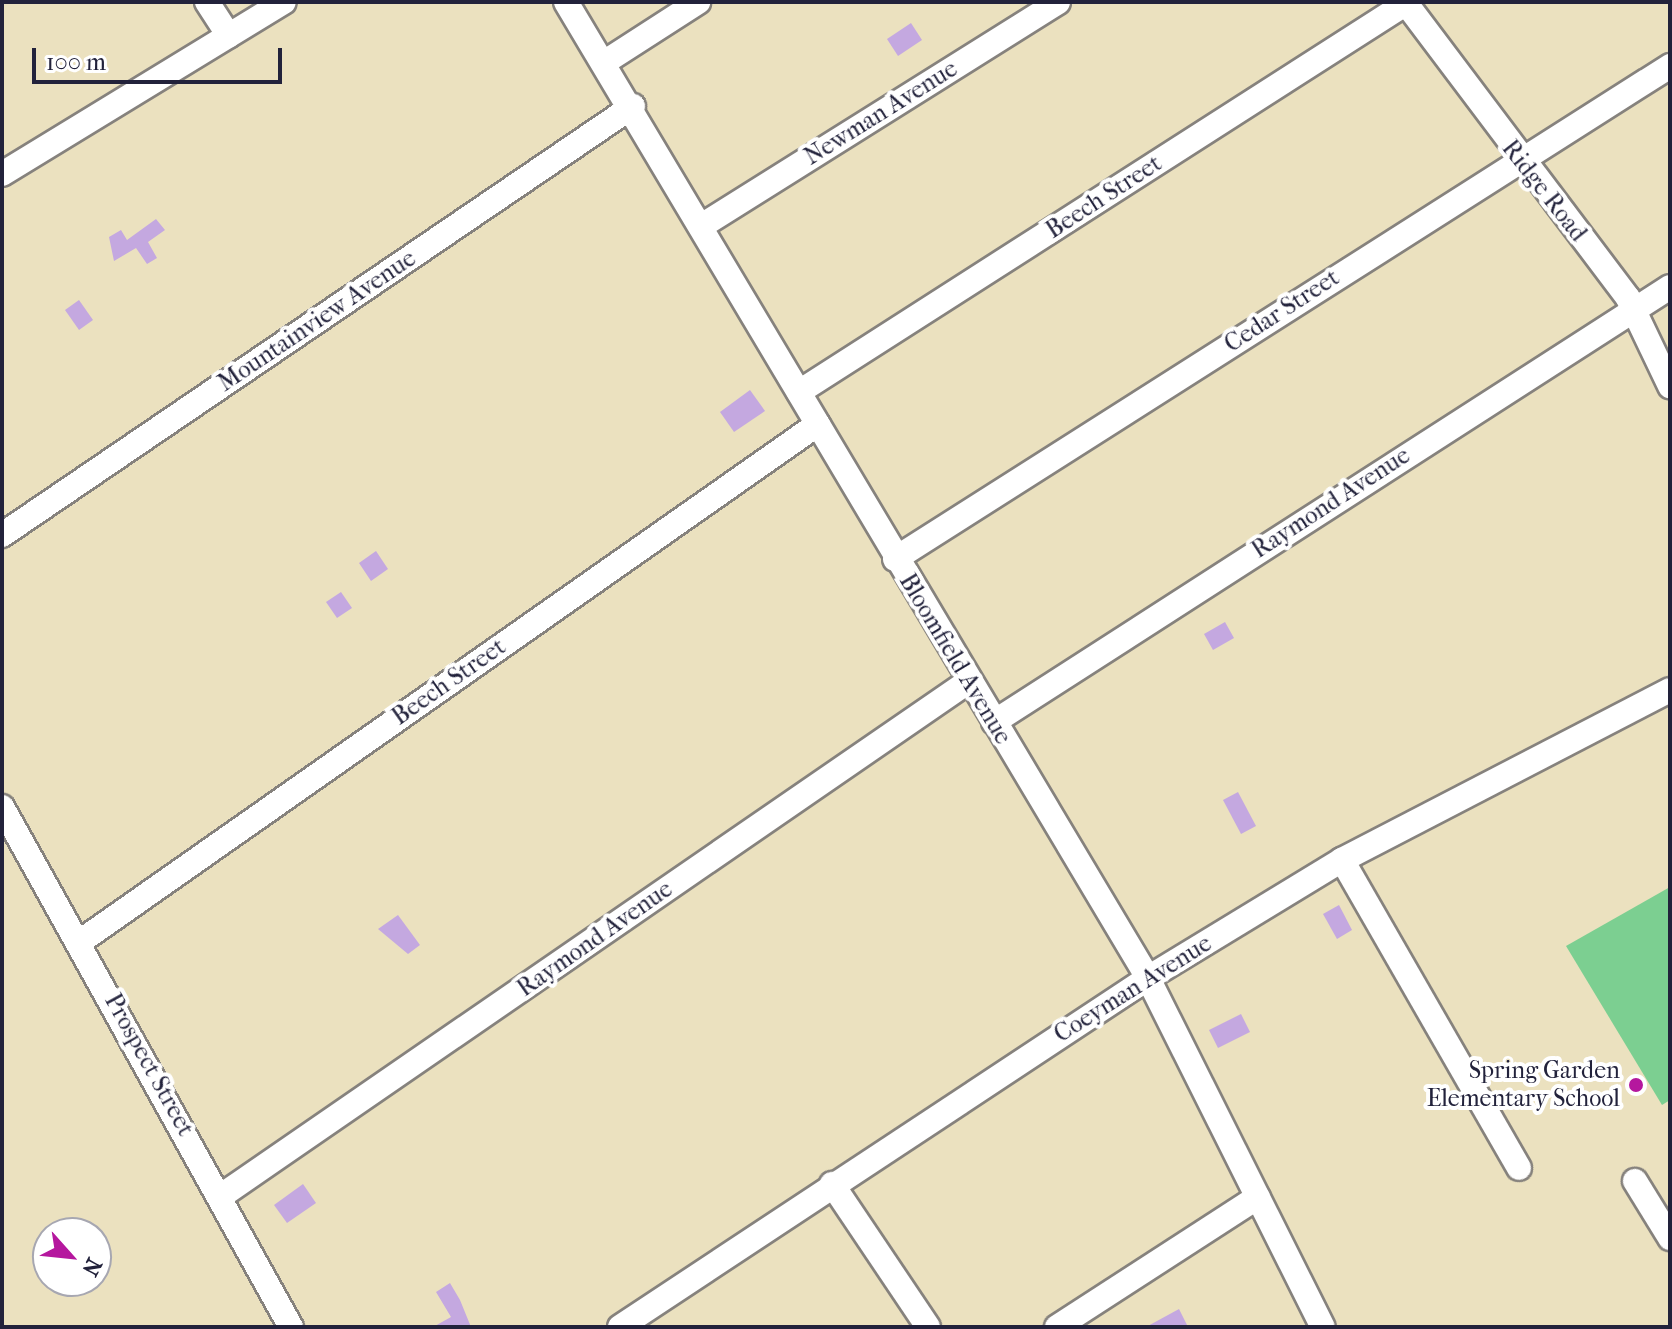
<!DOCTYPE html>
<html>
<head>
<meta charset="utf-8">
<style>
  body { margin:0 }
  #map { position:relative; width:1672px; height:1329px; overflow:hidden; background:#ebe1bf; font-family:"IM FELL French Canon",serif }
  div>[style] { position:absolute }
  .green>* { inset:0; background:#7ccf91 }
  .building>* { inset:0; background:#c4a8e0 }
  .roads { filter:drop-shadow(2px 0 #86827d) drop-shadow(-2px 0 #86827d) drop-shadow(0 2px #86827d) drop-shadow(0 -2px #86827d) }
  .minor>* { height:24px; margin:-12px; padding:0 12px; transform-origin:12px; border-radius:12px; background:#fff }
  .dots>* { width:22px; height:22px; translate:-50% -50%; box-sizing:border-box; border:4px solid #fff; border-radius:50% }
  span { translate:-50% -50%; white-space:nowrap; text-align:center; line-height:1.15; -webkit-text-stroke:8px #fff; paint-order:stroke }
  .street-label { font-size:24px; color:#22223b }
  .poi-label { font-size:24px; color:#22223b }
  .right { translate:-100% -50%; text-align:right }
  .frame { position:absolute; inset:0; border:4px solid #22223b; pointer-events:none }
  .north { position:absolute; left:32px; top:1217px; width:80px; height:80px; box-sizing:border-box; background:#fff; border:2px solid #a7a7b1; border-radius:50%; rotate:117deg; font-size:22px; font-weight:700; line-height:32px; text-align:center; color:#22223b }
  .north::after { content:''; display:block; margin:auto; width:28px; height:36px; background:#b5179e; clip-path:polygon(50% 0,100% 100%,50% 72%,0 100%) }
  .scale { position:absolute; left:32px; top:48px; width:250px; height:36px; box-sizing:border-box; border:4px solid #22223b; border-top:0; padding-left:10px; font-size:24px; line-height:28px; white-space:nowrap; color:#22223b; -webkit-text-stroke:6px #fff; paint-order:stroke }
</style>
</head>
<body>
<div id="map">
  <div class="green">
    <div style="clip-path:polygon(1670px 887px,1670px 1100px,1662px 1105px,1566px 946px)"></div>
  </div>
  <div class="building">
    <div style="clip-path:polygon(911px 23px,922px 40px,898px 56px,887px 39px)"></div>
    <div style="clip-path:polygon(156px 219px,165px 230px,148px 242px,157px 258px,147px 264px,136px 248px,114px 261px,109px 237px,121px 230px,127px 240px)"></div>
    <div style="clip-path:polygon(79px 300px,93px 320px,79px 330px,65px 310px)"></div>
    <div style="clip-path:polygon(750px 390px,765px 411px,734px 432px,720px 412px)"></div>
    <div style="clip-path:polygon(376px 551px,388px 569px,371px 581px,359px 563px)"></div>
    <div style="clip-path:polygon(341px 592px,352px 608px,337px 618px,326px 602px)"></div>
    <div style="clip-path:polygon(1225px 622px,1234px 638px,1213px 650px,1204px 634px)"></div>
    <div style="clip-path:polygon(1238px 792px,1256px 826px,1241px 834px,1223px 800px)"></div>
    <div style="clip-path:polygon(1339px 905px,1352px 930px,1337px 939px,1323px 914px)"></div>
    <div style="clip-path:polygon(398px 915px,420px 945px,408px 954px,378px 929px)"></div>
    <div style="clip-path:polygon(1241px 1014px,1250px 1032px,1218px 1048px,1209px 1030px)"></div>
    <div style="clip-path:polygon(303px 1184px,316px 1203px,287px 1223px,274px 1205px)"></div>
    <div style="clip-path:polygon(450px 1283px,460px 1300px,471px 1327px,433px 1327px,451px 1317px,436px 1292px)"></div>
    <div style="clip-path:polygon(1179px 1309px,1188px 1327px,1146px 1327px)"></div>
  </div>
  <div class="roads">
    <div class="minor">
      <div style="left:207px;top:2px;width:40px;rotate:57.1deg"></div>
      <div style="left:566px;top:2px;width:1136px;rotate:59.19deg"></div>
      <div style="left:1148px;top:978px;width:390px;rotate:63.4deg"></div>
      <div style="left:1405px;top:2px;width:371px;rotate:53deg"></div>
      <div style="left:1628px;top:298px;width:98px;rotate:64.5deg"></div>
      <div style="left:605px;top:62px;width:111px;rotate:-32.8deg"></div>
      <div style="left:2px;top:174px;width:330px;rotate:-31.4deg"></div>
      <div style="left:703px;top:225px;width:419px;rotate:-32.1deg"></div>
      <div style="left:799px;top:392px;width:723px;rotate:-32.64deg"></div>
      <div style="left:2px;top:535px;width:763px;rotate:-34.21deg"></div>
      <div style="left:895px;top:559px;width:919px;rotate:-32.46deg"></div>
      <div style="left:994px;top:722px;width:804px;rotate:-32.76deg"></div>
      <div style="left:2px;top:807px;width:595px;rotate:60.94deg"></div>
      <div style="left:1342px;top:860px;width:355px;rotate:60.1deg"></div>
      <div style="left:81px;top:941px;width:900px;rotate:-35.05deg"></div>
      <div style="left:1635px;top:1181px;width:67px;rotate:58.4deg"></div>
      <div style="left:832px;top:1184px;width:172px;rotate:56.1deg"></div>
      <div style="left:221px;top:1196px;width:908px;rotate:-34.55deg"></div>
      <div style="left:620px;top:1327px;width:633px;rotate:-33.46deg"></div>
      <div style="left:1148px;top:978px;width:227px;rotate:-31.3deg"></div>
      <div style="left:1342px;top:860px;width:369px;rotate:-27.4deg"></div>
      <div style="left:1057px;top:1327px;width:239px;rotate:-32.9deg"></div>
    </div>
  </div>
  <div class="dots">
    <div style="left:1636px;top:1085px;background:#b5179e"></div>
  </div>
  <div class="street-label">
    <span style="left:881px;top:113px;rotate:-32deg">Newman Avenue</span>
    <span style="left:1544px;top:191px;rotate:52deg">Ridge Road</span>
    <span style="left:1104px;top:197px;rotate:-33deg">Beech Street</span>
    <span style="left:1282px;top:311px;rotate:-33deg">Cedar Street</span>
    <span style="left:317px;top:321px;rotate:-34deg">Mountainview Avenue</span>
    <span style="left:1331px;top:503px;rotate:-33deg">Raymond Avenue</span>
    <span style="left:955px;top:659px;rotate:59deg">Bloomfield Avenue</span>
    <span style="left:449px;top:682px;rotate:-35deg">Beech Street</span>
    <span style="left:595px;top:939px;rotate:-35deg">Raymond Avenue</span>
    <span style="left:1133px;top:989px;rotate:-32deg">Coeyman Avenue</span>
    <span style="left:149px;top:1065px;rotate:61deg">Prospect Street</span>
  </div>
  <div class="poi-label">
    <span class="right" style="left:1620px;top:1085px">Spring Garden<br>Elementary School</span>
  </div>
  <div class="frame"></div>
  <div class="north">N</div>
  <div class="scale">100 m</div>
</div>
</body>
</html>
